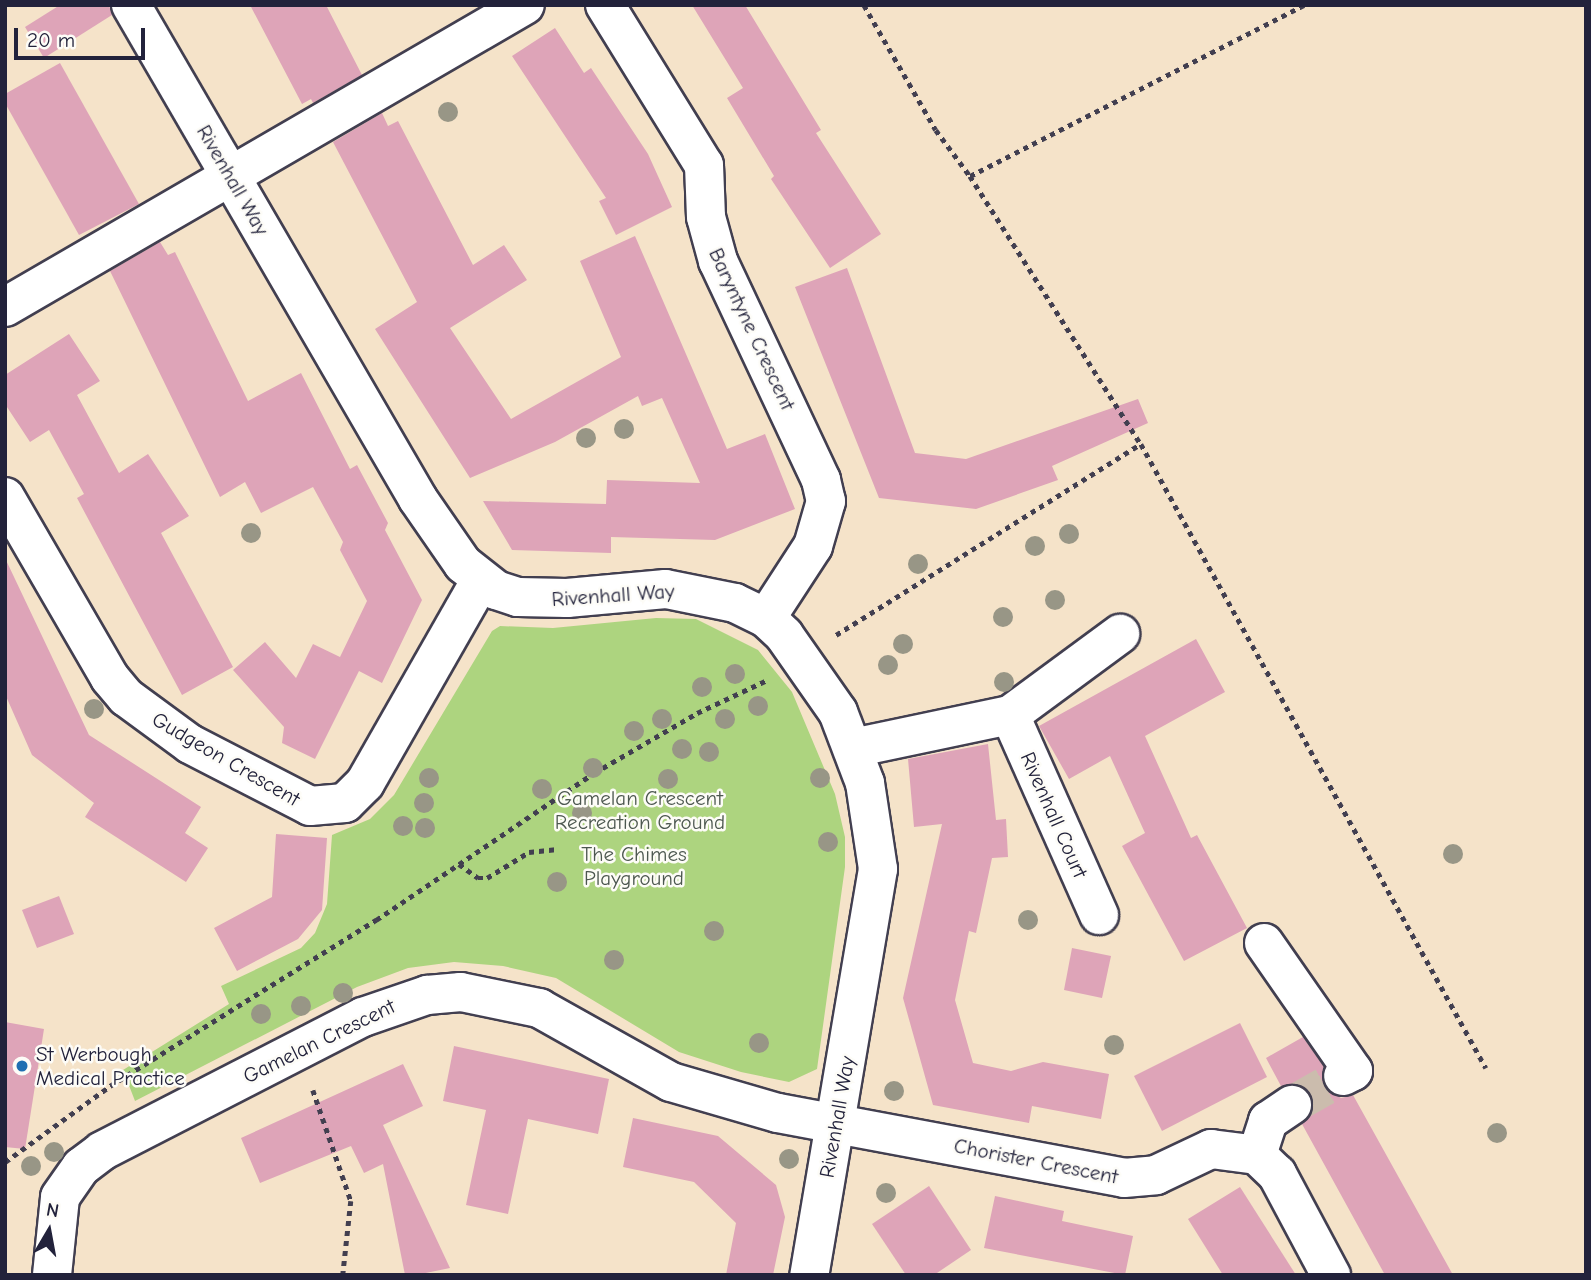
<!DOCTYPE html>
<html>
<head>
<meta charset="utf-8">
<style>
  body { margin:0 }
  #map { position:relative; width:1591px; height:1280px; overflow:hidden; background:#f5e3c9; font-family:"Comic Neue",sans-serif }
  div>[style] { position:absolute }
  .green>* { inset:0; background:#add47f }
  .building>* { inset:0; background:#dea4b8 }
  .minor-tunnel>* { height:38px; margin-top:-19px; transform-origin:0; background:repeating-linear-gradient(90deg,#cbbcad 0 38px,transparent 0 57px) }
  .path>* { height:4.5px; margin-top:-2.25px; transform-origin:0; background:repeating-linear-gradient(90deg,#423f50 0 5px,transparent 0 10px) }
  .roads { filter:drop-shadow(2px 0 #423f50) drop-shadow(-2px 0 #423f50) drop-shadow(0 2px #423f50) drop-shadow(0 -2px #423f50) }
  .minor>* { height:38px; margin:-19px; padding:0 19px; transform-origin:19px; border-radius:19px; background:#fff }
  .trees>* { width:20px; height:20px; margin:-10px; border-radius:50%; background:#989686 }
  .dots>* { width:19px; height:19px; translate:-50% -50%; box-sizing:border-box; border:4px solid #fdfcf7; border-radius:50% }
  span { translate:-50% -50%; white-space:nowrap; text-align:center; line-height:1.15; -webkit-text-stroke:5px #fdfcf7; paint-order:stroke }
  .street-label { font-size:21px; color:#22223b }
  .park-label { font-size:21px; color:#4c574f }
  .poi-label { font-size:21px; color:#22223b }
  .left { translate:0 -50%; text-align:left }
  .frame { position:absolute; inset:0; border:7px solid #22223b; pointer-events:none }
  .north { position:absolute; left:14px; top:1196px; width:70px; height:70px; -webkit-text-stroke:5px #fdfcf7; paint-order:stroke; rotate:10deg; font-size:19px; font-weight:700; line-height:28px; text-align:center; color:#22223b }
  .north::after { content:''; display:block; margin:auto; width:24px; height:32px; background:#22223b; clip-path:polygon(50% 0,100% 100%,50% 72%,0 100%) }
  .scale { position:absolute; left:14px; top:28px; width:131px; height:32px; box-sizing:border-box; border:4px solid #22223b; border-top:0; padding-left:9px; font-size:21px; line-height:24px; white-space:nowrap; color:#22223b; -webkit-text-stroke:5px #fdfcf7; paint-order:stroke }
</style>
</head>
<body>
<div id="map">
  <div class="green">
    <div style="clip-path:polygon(656px 618px,696px 619px,758px 650px,792px 692px,835px 794px,845px 837px,845px 867px,817px 1069px,789px 1082px,741px 1072px,679px 1052px,556px 978px,503px 966px,454px 962px,408px 968px,357px 987px,135px 1101px,123px 1070px,229px 1004px,221px 986px,301px 948px,315px 933px,327px 904px,332px 835px,370px 819px,394px 795px,492px 631px,500px 626px,553px 628px)"></div>
  </div>
  <div class="building">
    <div style="clip-path:polygon(60px 5px,109px 5px,112px 15px,44px 58px,25px 27px)"></div>
    <div style="clip-path:polygon(250px 5px,326px 5px,362px 75px,313px 103px,311px 99px,302px 104px)"></div>
    <div style="clip-path:polygon(692px 5px,745px 5px,821px 130px,816px 133px,881px 234px,830px 268px,771px 179px,774px 176px,727px 98px,743px 88px)"></div>
    <div style="clip-path:polygon(555px 28px,584px 73px,591px 68px,648px 154px,672px 207px,616px 235px,599px 201px,606px 198px,512px 56px)"></div>
    <div style="clip-path:polygon(60px 63px,139px 204px,79px 235px,5px 103px,5px 94px)"></div>
    <div style="clip-path:polygon(382px 113px,388px 126px,398px 121px,473px 265px,504px 245px,527px 280px,450px 328px,511px 419px,621px 357px,580px 261px,635px 236px,727px 449px,765px 434px,795px 509px,715px 540px,611px 537px,611px 553px,512px 550px,483px 501px,606px 504px,607px 480px,700px 483px,662px 398px,642px 406px,638px 396px,555px 442px,470px 478px,375px 329px,417px 302px,333px 142px)"></div>
    <div style="clip-path:polygon(160px 242px,168px 255px,175px 252px,248px 401px,301px 373px,350px 469px,357px 465px,388px 523px,385px 530px,422px 600px,382px 683px,359px 671px,315px 759px,282px 743px,284px 727px,233px 670px,265px 642px,296px 678px,313px 644px,340px 657px,367px 601px,340px 550px,343px 542px,313px 487px,261px 513px,245px 482px,220px 497px,110px 271px)"></div>
    <div style="clip-path:polygon(847px 268px,915px 453px,966px 459px,1138px 399px,1148px 423px,1052px 466px,1058px 480px,976px 509px,879px 498px,795px 287px)"></div>
    <div style="clip-path:polygon(69px 334px,100px 381px,77px 395px,119px 473px,148px 454px,189px 516px,161px 533px,233px 667px,182px 695px,77px 498px,84px 494px,49px 430px,30px 442px,5px 404px,5px 375px)"></div>
    <div style="clip-path:polygon(5px 558px,89px 735px,201px 807px,185px 833px,208px 848px,186px 882px,85px 817px,94px 803px,32px 755px,5px 694px)"></div>
    <div style="clip-path:polygon(1196px 639px,1225px 692px,1145px 736px,1191px 838px,1197px 835px,1247px 928px,1184px 961px,1122px 846px,1145px 833px,1110px 756px,1069px 779px,1039px 726px)"></div>
    <div style="clip-path:polygon(988px 744px,996px 820px,1006px 819px,1008px 857px,992px 858px,976px 933px,969px 931px,955px 1000px,973px 1063px,1011px 1071px,1043px 1062px,1109px 1074px,1101px 1119px,1032px 1106px,1029px 1123px,933px 1105px,903px 998px,942px 824px,914px 827px,908px 759px)"></div>
    <div style="clip-path:polygon(276px 834px,327px 838px,322px 910px,298px 939px,237px 971px,214px 928px,272px 897px)"></div>
    <div style="clip-path:polygon(59px 896px,74px 934px,37px 948px,22px 910px)"></div>
    <div style="clip-path:polygon(1072px 948px,1111px 956px,1102px 998px,1064px 990px)"></div>
    <div style="clip-path:polygon(5px 1022px,44px 1029px,25px 1149px,5px 1147px)"></div>
    <div style="clip-path:polygon(1240px 1023px,1267px 1077px,1162px 1131px,1134px 1076px)"></div>
    <div style="clip-path:polygon(1303px 1037px,1324px 1067px,1324px 1086px,1341px 1098px,1353px 1095px,1453px 1275px,1385px 1275px,1302px 1124px,1312px 1114px,1311px 1093px,1301px 1085px,1281px 1086px,1266px 1058px)"></div>
    <div style="clip-path:polygon(454px 1046px,609px 1079px,598px 1134px,528px 1119px,508px 1214px,466px 1205px,486px 1110px,443px 1101px)"></div>
    <div style="clip-path:polygon(403px 1064px,423px 1106px,383px 1125px,450px 1268px,416px 1275px,405px 1275px,383px 1164px,364px 1173px,351px 1146px,260px 1183px,241px 1138px)"></div>
    <div style="clip-path:polygon(633px 1118px,718px 1136px,776px 1185px,785px 1217px,773px 1275px,726px 1275px,736px 1223px,694px 1182px,623px 1167px)"></div>
    <div style="clip-path:polygon(929px 1186px,971px 1250px,934px 1275px,906px 1275px,872px 1224px)"></div>
    <div style="clip-path:polygon(1240px 1187px,1296px 1275px,1223px 1275px,1188px 1219px)"></div>
    <div style="clip-path:polygon(995px 1196px,1064px 1211px,1062px 1221px,1133px 1236px,1125px 1275px,984px 1248px)"></div>
  </div>
  <div class="minor-tunnel">
    <div style="left:1292px;top:1105px;width:59px;rotate:-29.6deg"></div>
  </div>
  <div class="path">
    <div style="left:864px;top:5px;width:144px;rotate:60.1deg"></div>
    <div style="left:936px;top:130px;width:57px;rotate:53.5deg"></div>
    <div style="left:970px;top:176px;width:318px;rotate:57.5deg"></div>
    <div style="left:1141px;top:444px;width:713px;rotate:61.06deg"></div>
    <div style="left:970px;top:176px;width:375px;rotate:-27.1deg"></div>
    <div style="left:836px;top:635px;width:360px;rotate:-32.1deg"></div>
    <div style="left:459px;top:864px;width:24px;rotate:36deg"></div>
    <div style="left:478px;top:878px;width:9px"></div>
    <div style="left:487px;top:878px;width:49px;rotate:-31.8deg"></div>
    <div style="left:529px;top:852px;width:29px;rotate:-6deg"></div>
    <div style="left:313px;top:1090px;width:117px;rotate:71.1deg"></div>
    <div style="left:351px;top:1201px;width:74px;rotate:96.2deg"></div>
    <div style="left:5px;top:1162px;width:130px;rotate:-35.9deg"></div>
    <div style="left:110px;top:1086px;width:314px;rotate:-32deg"></div>
    <div style="left:376px;top:920px;width:263px;rotate:-34deg"></div>
    <div style="left:594px;top:773px;width:119px;rotate:-30.2deg"></div>
    <div style="left:697px;top:713px;width:77px;rotate:-25.2deg"></div>
  </div>
  <div class="roads">
    <div class="minor">
      <div style="left:131px;top:5px;width:571px;rotate:59.84deg"></div>
      <div style="left:418px;top:499px;width:79px;rotate:55.3deg"></div>
      <div style="left:463px;top:564px;width:42px;rotate:38.2deg"></div>
      <div style="left:496px;top:590px;width:23px;rotate:18deg"></div>
      <div style="left:518px;top:597px;width:49px;rotate:1.2deg"></div>
      <div style="left:567px;top:598px;width:99px;rotate:-5.2deg"></div>
      <div style="left:666px;top:589px;width:70px;rotate:11.5deg"></div>
      <div style="left:735px;top:603px;width:34px;rotate:26deg"></div>
      <div style="left:766px;top:618px;width:25px;rotate:43deg"></div>
      <div style="left:784px;top:635px;width:94px;rotate:55deg"></div>
      <div style="left:838px;top:712px;width:76px;rotate:69.2deg"></div>
      <div style="left:865px;top:783px;width:87px;rotate:81.4deg"></div>
      <div style="left:878px;top:869px;width:412px;rotate:99.6deg"></div>
      <div style="left:605px;top:5px;width:188px;rotate:58.3deg"></div>
      <div style="left:704px;top:165px;width:52px;rotate:87.8deg"></div>
      <div style="left:706px;top:217px;width:46px;rotate:74.7deg"></div>
      <div style="left:718px;top:261px;width:242px;rotate:64.8deg"></div>
      <div style="left:821px;top:480px;width:22px;rotate:77deg"></div>
      <div style="left:826px;top:501px;width:47px;rotate:106.1deg"></div>
      <div style="left:813px;top:546px;width:86px;rotate:123.1deg"></div>
      <div style="left:5px;top:307px;width:601px;rotate:-30.15deg"></div>
      <div style="left:5px;top:497px;width:209px;rotate:59.9deg"></div>
      <div style="left:110px;top:678px;width:25px;rotate:50deg"></div>
      <div style="left:126px;top:697px;width:79px;rotate:36.3deg"></div>
      <div style="left:190px;top:744px;width:135px;rotate:27.3deg"></div>
      <div style="left:310px;top:806px;width:35px;rotate:-5deg"></div>
      <div style="left:345px;top:803px;width:28px;rotate:-45deg"></div>
      <div style="left:365px;top:783px;width:232px;rotate:-60.3deg"></div>
      <div style="left:1010px;top:715px;width:137px;rotate:-36.4deg"></div>
      <div style="left:853px;top:748px;width:160px;rotate:-11.9deg"></div>
      <div style="left:1010px;top:715px;width:219px;rotate:66deg"></div>
      <div style="left:1264px;top:943px;width:156px;rotate:55.2deg"></div>
      <div style="left:1353px;top:1071px;width:11px;rotate:153deg"></div>
      <div style="left:1257px;top:1155px;width:36px;rotate:-72deg"></div>
      <div style="left:1268px;top:1121px;width:29px;rotate:-34deg"></div>
      <div style="left:52px;top:1275px;width:78px;rotate:-84.1deg"></div>
      <div style="left:60px;top:1197px;width:37px;rotate:-55deg"></div>
      <div style="left:81px;top:1167px;width:26px;rotate:-37deg"></div>
      <div style="left:102px;top:1151px;width:293px;rotate:-27.2deg"></div>
      <div style="left:363px;top:1017px;width:68px;rotate:-19deg"></div>
      <div style="left:427px;top:995px;width:34px;rotate:-5deg"></div>
      <div style="left:461px;top:992px;width:80px;rotate:11.6deg"></div>
      <div style="left:539px;top:1008px;width:151px;rotate:29.3deg"></div>
      <div style="left:671px;top:1082px;width:111px;rotate:16.2deg"></div>
      <div style="left:778px;top:1113px;width:352px;rotate:10.6deg"></div>
      <div style="left:1124px;top:1178px;width:32px;rotate:-5deg"></div>
      <div style="left:1156px;top:1175px;width:61px;rotate:-25.3deg"></div>
      <div style="left:1211px;top:1149px;width:46px;rotate:7.4deg"></div>
      <div style="left:1257px;top:1155px;width:28px;rotate:44deg"></div>
      <div style="left:1277px;top:1174px;width:115px;rotate:61.9deg"></div>
    </div>
  </div>
  <div class="trees">
    <div style="left:448px;top:112px"></div>
    <div style="left:624px;top:429px"></div>
    <div style="left:586px;top:438px"></div>
    <div style="left:251px;top:533px"></div>
    <div style="left:1069px;top:534px"></div>
    <div style="left:1035px;top:546px"></div>
    <div style="left:918px;top:564px"></div>
    <div style="left:1055px;top:600px"></div>
    <div style="left:1003px;top:617px"></div>
    <div style="left:903px;top:644px"></div>
    <div style="left:888px;top:665px"></div>
    <div style="left:735px;top:674px"></div>
    <div style="left:1004px;top:682px"></div>
    <div style="left:702px;top:687px"></div>
    <div style="left:758px;top:706px"></div>
    <div style="left:94px;top:709px"></div>
    <div style="left:662px;top:719px"></div>
    <div style="left:725px;top:719px"></div>
    <div style="left:634px;top:731px"></div>
    <div style="left:682px;top:749px"></div>
    <div style="left:709px;top:752px"></div>
    <div style="left:593px;top:768px"></div>
    <div style="left:429px;top:778px"></div>
    <div style="left:820px;top:778px"></div>
    <div style="left:668px;top:779px"></div>
    <div style="left:542px;top:789px"></div>
    <div style="left:424px;top:803px"></div>
    <div style="left:582px;top:813px"></div>
    <div style="left:403px;top:826px"></div>
    <div style="left:425px;top:828px"></div>
    <div style="left:828px;top:842px"></div>
    <div style="left:1453px;top:854px"></div>
    <div style="left:557px;top:882px"></div>
    <div style="left:1028px;top:920px"></div>
    <div style="left:714px;top:931px"></div>
    <div style="left:614px;top:960px"></div>
    <div style="left:343px;top:993px"></div>
    <div style="left:301px;top:1006px"></div>
    <div style="left:261px;top:1014px"></div>
    <div style="left:759px;top:1043px"></div>
    <div style="left:1114px;top:1045px"></div>
    <div style="left:894px;top:1091px"></div>
    <div style="left:1497px;top:1133px"></div>
    <div style="left:54px;top:1152px"></div>
    <div style="left:789px;top:1159px"></div>
    <div style="left:31px;top:1166px"></div>
    <div style="left:886px;top:1193px"></div>
  </div>
  <div class="dots">
    <div style="left:22px;top:1066px;background:#1f6fb2"></div>
  </div>
  <div class="street-label">
    <span style="left:233px;top:180px;rotate:60deg">Rivenhall Way</span>
    <span style="left:752px;top:329px;rotate:65deg">Baryntyne Crescent</span>
    <span style="left:613px;top:595px;rotate:-4deg">Rivenhall Way</span>
    <span style="left:226px;top:759px;rotate:30deg">Gudgeon Crescent</span>
    <span style="left:1054px;top:815px;rotate:66deg">Rivenhall Court</span>
    <span style="left:319px;top:1041px;rotate:-26deg">Gamelan Crescent</span>
    <span style="left:837px;top:1117px;rotate:-80deg">Rivenhall Way</span>
    <span style="left:1036px;top:1161px;rotate:11deg">Chorister Crescent</span>
  </div>
  <div class="park-label">
    <span style="left:640px;top:810px">Gamelan Crescent<br>Recreation Ground</span>
    <span style="left:634px;top:866px">The Chimes<br>Playground</span>
  </div>
  <div class="poi-label">
    <span class="left" style="left:36px;top:1066px">St Werbough<br>Medical Practice</span>
  </div>
  <div class="frame"></div>
  <div class="north">N</div>
  <div class="scale">20 m</div>
</div>
</body>
</html>
